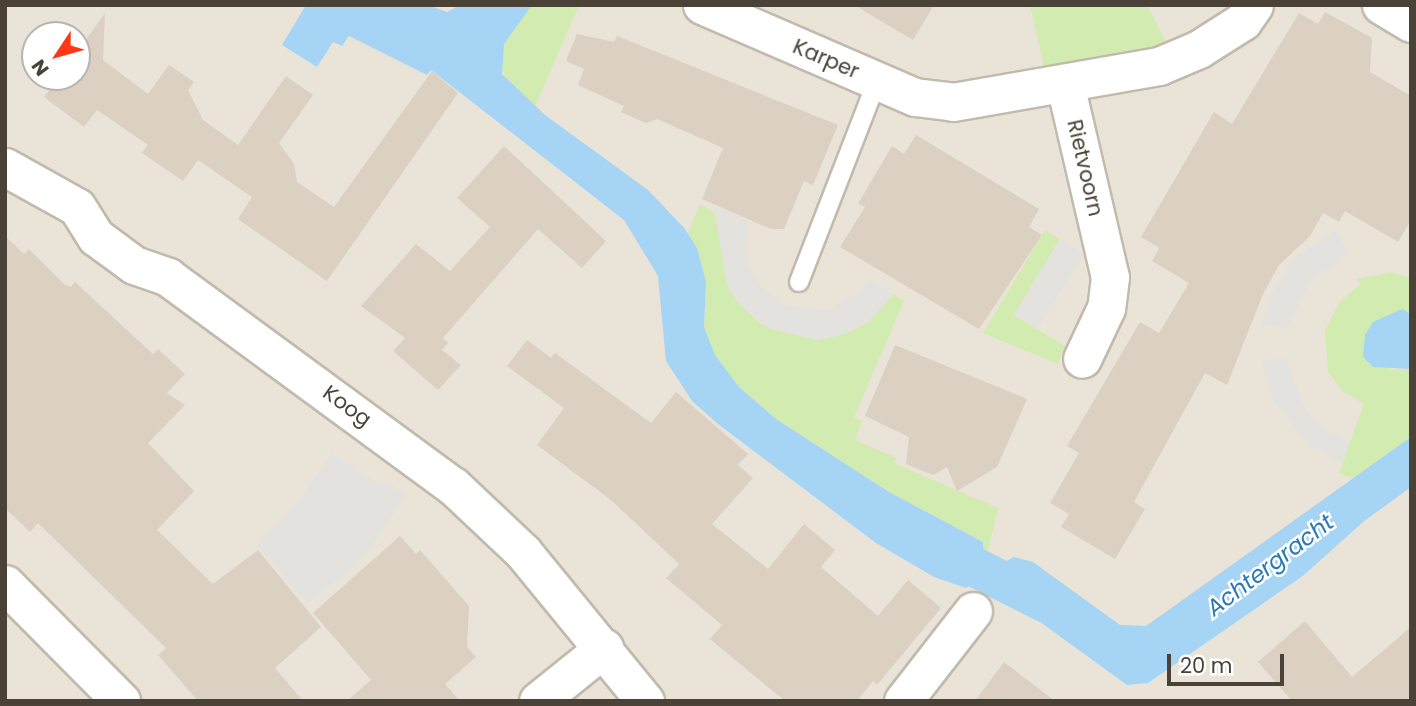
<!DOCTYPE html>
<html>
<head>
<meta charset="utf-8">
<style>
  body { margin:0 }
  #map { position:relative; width:1416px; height:706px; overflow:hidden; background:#f5f2ea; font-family:Poppins,sans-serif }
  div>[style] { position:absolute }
  .residential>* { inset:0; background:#eae4d8 }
  .green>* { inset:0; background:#d2ebb1 }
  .parking>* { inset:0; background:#e4e2de }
  .water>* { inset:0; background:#a5d4f4 }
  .canal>* { height:40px; margin:-20px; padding:0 20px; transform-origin:20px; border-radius:20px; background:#a5d4f4 }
  .building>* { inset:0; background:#dbd0c2 }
  .roads { filter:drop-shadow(2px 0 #c2baac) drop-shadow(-2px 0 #c2baac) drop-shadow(0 2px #c2baac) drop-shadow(0 -2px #c2baac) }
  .lane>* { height:18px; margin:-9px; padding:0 9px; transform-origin:9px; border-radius:9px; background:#fff }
  .street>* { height:37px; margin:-18.5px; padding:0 18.5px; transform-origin:18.5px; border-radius:18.5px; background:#fff }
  span { translate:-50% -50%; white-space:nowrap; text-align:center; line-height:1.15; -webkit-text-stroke:5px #fff; paint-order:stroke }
  .street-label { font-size:21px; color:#4a4237 }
  .water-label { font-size:23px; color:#2a7ab2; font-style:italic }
  .frame { position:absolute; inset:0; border:7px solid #4a4237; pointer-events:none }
  .north { position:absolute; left:21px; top:21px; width:70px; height:70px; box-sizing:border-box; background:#fff; border:2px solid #b7b3af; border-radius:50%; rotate:234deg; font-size:19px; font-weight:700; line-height:28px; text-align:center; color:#4a4237 }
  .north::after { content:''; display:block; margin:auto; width:24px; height:32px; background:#ff3717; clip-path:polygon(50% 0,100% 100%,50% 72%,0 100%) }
  .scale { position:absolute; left:1167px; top:654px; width:117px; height:32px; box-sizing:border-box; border:4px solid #4a4237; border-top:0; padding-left:9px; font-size:21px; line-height:24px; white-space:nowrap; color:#4a4237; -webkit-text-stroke:5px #fff; paint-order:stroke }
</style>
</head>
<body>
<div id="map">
  <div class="residential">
    <div style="clip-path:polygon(evenodd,5px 5px,1411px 5px,1411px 701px,5px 701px,5px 5px,35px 35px,77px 35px,77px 77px,35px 77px,35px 35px)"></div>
  </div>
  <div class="green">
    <div style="clip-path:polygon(532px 5px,579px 5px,535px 107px,510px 84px,499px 65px,504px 44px)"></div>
    <div style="clip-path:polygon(1030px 5px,1147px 5px,1168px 46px,1045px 71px)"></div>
    <div style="clip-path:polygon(700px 204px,715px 213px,727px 284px,736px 301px,761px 324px,817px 340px,848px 333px,868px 322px,894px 294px,904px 301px,854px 417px,862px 421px,855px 440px,897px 458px,894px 463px,998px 508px,986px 559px,983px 542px,889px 492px,776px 419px,739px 387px,715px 355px,704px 327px,706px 282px,697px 248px,688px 233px)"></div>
    <div style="clip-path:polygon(1045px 230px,1060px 239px,1014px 315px,1065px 346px,1058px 364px,983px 333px)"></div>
    <div style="clip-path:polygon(1392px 272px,1411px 278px,1411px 314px,1407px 311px,1390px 369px,1411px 369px,1411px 437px,1354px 479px,1339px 473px,1364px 404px,1341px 390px,1328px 371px,1325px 330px,1341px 300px,1360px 285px,1357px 279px)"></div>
  </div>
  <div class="parking">
    <div style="clip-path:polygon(714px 206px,751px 222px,746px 240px,749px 265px,762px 288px,787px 306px,828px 310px,859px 292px,869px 279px,894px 294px,868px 322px,841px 335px,817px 340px,770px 329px,736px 301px,727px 284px)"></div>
    <div style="clip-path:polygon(1337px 230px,1347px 254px,1309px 284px,1287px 329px,1261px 324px,1274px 289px,1295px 257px)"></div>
    <div style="clip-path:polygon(1060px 239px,1084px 254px,1038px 329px,1014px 315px)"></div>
    <div style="clip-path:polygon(1285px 358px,1304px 407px,1321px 426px,1350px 443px,1343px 463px,1309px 445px,1273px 401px,1262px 361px)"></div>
    <div style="clip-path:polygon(332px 453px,382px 486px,386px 481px,406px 495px,366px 555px,308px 604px,256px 544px,287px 516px)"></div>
  </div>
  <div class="water">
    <div style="clip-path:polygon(306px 5px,428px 5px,447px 12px,460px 5px,532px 5px,504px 44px,502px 74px,545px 115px,648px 190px,685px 229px,697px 248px,706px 282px,704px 327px,715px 355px,739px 387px,776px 419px,889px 492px,983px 542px,984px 559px,976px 581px,966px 588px,934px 577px,876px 543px,718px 424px,692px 401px,666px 361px,658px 276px,624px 220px,431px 70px,427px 75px,349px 36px,342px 46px,333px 42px,317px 67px,282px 45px)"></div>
    <div style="clip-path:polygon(1402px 309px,1411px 314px,1411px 369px,1373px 367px,1363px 357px,1365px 335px,1373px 322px)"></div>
    <div style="clip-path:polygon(1411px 437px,1411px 487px,1363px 522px,1304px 575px,1148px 683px,1127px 685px,1025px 611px,995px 599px,1000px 565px,1014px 557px,1033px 562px,1120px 625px,1146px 626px)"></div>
  </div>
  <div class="canal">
    <div style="left:933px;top:546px;width:127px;rotate:26.8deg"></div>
  </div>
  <div class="building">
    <div style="clip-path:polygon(854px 5px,934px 5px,913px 40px)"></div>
    <div style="clip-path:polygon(1325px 12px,1372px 38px,1370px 72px,1411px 96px,1411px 220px,1398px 242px,1345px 211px,1339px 222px,1323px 213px,1310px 236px,1279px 265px,1263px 294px,1227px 385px,1205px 373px,1134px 502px,1145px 509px,1115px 559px,1061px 527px,1069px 514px,1050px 503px,1079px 453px,1067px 446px,1140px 322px,1159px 333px,1189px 283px,1152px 261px,1159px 248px,1141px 237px,1214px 112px,1232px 124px,1299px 13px,1318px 24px)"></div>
    <div style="clip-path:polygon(105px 13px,103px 60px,148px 94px,169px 65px,194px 82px,188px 90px,203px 120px,238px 145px,286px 76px,313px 95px,279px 143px,294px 164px,297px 182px,334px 207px,432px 71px,458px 93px,327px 281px,238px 219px,252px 197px,198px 160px,183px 181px,142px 153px,148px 145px,97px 110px,84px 127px,44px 97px,59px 77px,77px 77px,77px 52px)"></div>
    <div style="clip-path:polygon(577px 34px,614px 42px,617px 36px,838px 125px,813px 185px,804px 181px,784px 229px,771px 229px,702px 199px,723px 148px,657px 119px,646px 123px,621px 112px,624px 106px,578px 85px,584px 69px,566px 61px)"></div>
    <div style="clip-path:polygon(916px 135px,1039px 209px,1029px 227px,1042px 235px,979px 329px,840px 247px,865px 207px,858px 204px,892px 146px,904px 154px)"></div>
    <div style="clip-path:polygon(504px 146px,606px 241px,582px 268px,538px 229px,443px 338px,448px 343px,442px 350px,461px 365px,438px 390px,393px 351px,405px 338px,361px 306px,416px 244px,450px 271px,490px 227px,457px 198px)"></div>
    <div style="clip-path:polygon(5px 236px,24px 254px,29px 249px,64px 284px,71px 287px,75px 282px,153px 354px,158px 349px,185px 374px,167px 393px,185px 405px,148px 443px,194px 491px,157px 530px,213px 584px,258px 550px,321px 627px,275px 668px,303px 701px,198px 701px,158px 655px,166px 648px,38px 523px,30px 532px,5px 508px)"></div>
    <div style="clip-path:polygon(527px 340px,551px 358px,555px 353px,651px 423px,676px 392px,748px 454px,738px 465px,753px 478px,712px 524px,768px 569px,804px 524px,835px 550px,821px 567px,878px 616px,908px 580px,941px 608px,877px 685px,873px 681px,857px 701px,785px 701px,710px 639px,722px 625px,666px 578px,679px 564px,611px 500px,537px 445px,564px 408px,507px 366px)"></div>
    <div style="clip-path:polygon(895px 345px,1027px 399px,997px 467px,957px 491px,947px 467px,933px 475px,906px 464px,909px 437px,865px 416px)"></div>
    <div style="clip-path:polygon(400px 536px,416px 554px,420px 550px,469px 606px,467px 647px,476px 657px,445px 684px,460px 701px,347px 701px,371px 680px,313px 613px)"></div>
    <div style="clip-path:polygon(1305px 621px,1352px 677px,1411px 627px,1411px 701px,1292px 701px,1258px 662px)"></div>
    <div style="clip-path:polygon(1004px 662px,1055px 701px,975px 701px)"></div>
  </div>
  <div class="roads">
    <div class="lane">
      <div style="left:799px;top:282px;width:216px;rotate:-68.8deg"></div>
    </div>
    <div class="street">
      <div style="left:702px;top:5px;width:232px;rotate:23.4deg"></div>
      <div style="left:915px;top:97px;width:38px;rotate:7deg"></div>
      <div style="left:953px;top:102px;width:209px;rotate:-9.9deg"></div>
      <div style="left:1159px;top:66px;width:43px;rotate:-23deg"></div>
      <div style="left:1199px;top:49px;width:52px;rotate:-32.5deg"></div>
      <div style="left:1243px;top:21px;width:19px;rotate:-55deg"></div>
      <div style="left:1381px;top:5px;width:35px;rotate:31deg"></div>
      <div style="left:1065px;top:84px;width:198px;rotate:76.9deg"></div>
      <div style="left:1110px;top:277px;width:31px;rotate:97deg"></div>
      <div style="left:1106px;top:308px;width:56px;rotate:115.2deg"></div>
      <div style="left:5px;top:167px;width:82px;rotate:29.1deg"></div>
      <div style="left:77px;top:207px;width:36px;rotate:58deg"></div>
      <div style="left:96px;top:237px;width:47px;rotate:36.4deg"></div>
      <div style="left:134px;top:265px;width:36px;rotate:19deg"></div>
      <div style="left:168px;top:277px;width:353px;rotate:36.3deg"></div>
      <div style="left:453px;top:486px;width:96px;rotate:43.3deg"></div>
      <div style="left:523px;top:552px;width:193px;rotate:50.7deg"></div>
      <div style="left:5px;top:584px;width:165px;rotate:45.2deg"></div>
      <div style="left:538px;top:701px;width:85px;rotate:-38.8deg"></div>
      <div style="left:903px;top:701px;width:114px;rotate:-52.1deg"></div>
    </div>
  </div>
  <div class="street-label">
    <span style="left:826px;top:59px;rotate:23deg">Karper</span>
    <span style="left:1085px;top:168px;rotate:77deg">Rietvoorn</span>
    <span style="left:347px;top:406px;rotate:36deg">Koog</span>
  </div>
  <div class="water-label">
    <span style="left:1270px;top:565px;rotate:-37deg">Achtergracht</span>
  </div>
  <div class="frame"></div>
  <div class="north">N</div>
  <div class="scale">20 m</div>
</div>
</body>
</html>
